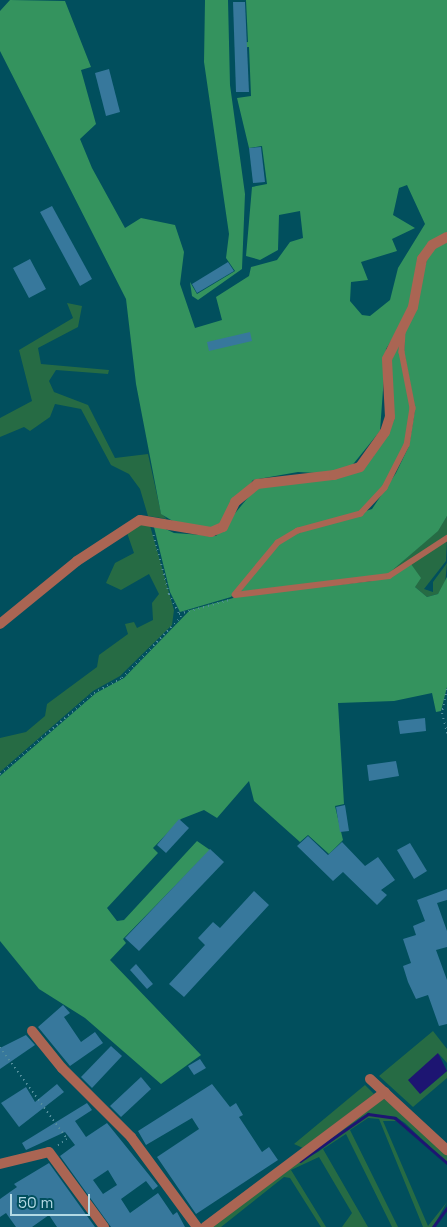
<!DOCTYPE html>
<html>
<head>
<meta charset="utf-8">
<style>
  body { margin:0 }
  #map { position:relative; width:447px; height:1227px; overflow:hidden; background:#014f5d; font-family:"Space Grotesk",sans-serif }
  div>[style] { position:absolute }
  .green>* { inset:0; background:#266b44 }
  .forest>* { inset:0; background:#34935e }
  .water>* { inset:0; background:#1d1572 }
  .stream>* { height:3px; margin:-1.5px; padding:0 1.5px; transform-origin:1.5px; border-radius:1.5px; background:#1d1572 }
  .building>* { inset:0; background:#37789c }
  .path>* { height:2px; margin-top:-1px; transform-origin:0; background:repeating-linear-gradient(90deg,#548f9c 0 1px,transparent 0 5px) }
  .service>* { height:5.5px; margin:-2.75px; padding:0 2.75px; transform-origin:2.75px; border-radius:2.75px; background:#aa6553 }
  .minor>* { height:10px; margin:-5px; padding:0 5px; transform-origin:5px; border-radius:5px; background:#aa6553 }
  span { translate:-50% -50%; white-space:nowrap; text-align:center; line-height:1.15; -webkit-text-stroke:4.5px #014f5d; paint-order:stroke }
  .scale { position:absolute; left:10px; top:1194px; width:80px; height:22px; box-sizing:border-box; border:2px solid #b3d9e4; border-top:0; padding-left:6px; font-size:15px; line-height:18px; white-space:nowrap; color:#b3d9e4; -webkit-text-stroke:4px #014f5d; paint-order:stroke }
</style>
</head>
<body>
<div id="map">
  <div class="green">
    <div style="clip-path:polygon(67px 303px,82px 306px,78px 327px,38px 348px,41px 364px,109px 370px,108px 374px,56px 370px,49px 381px,54px 392px,88px 405px,115px 458px,148px 454px,161px 513px,167px 519px,148px 516px,140px 489px,129px 474px,111px 465px,81px 409px,55px 404px,50px 417px,30px 431px,24px 427px,0 437px,0 418px,32px 401px,19px 350px,73px 318px)"></div>
    <div style="clip-path:polygon(447px 516px,447px 535px,388px 574px,437px 531px)"></div>
    <div style="clip-path:polygon(149px 522px,174px 610px,172px 625px,120px 676px,93px 691px,0 772px,0 738px,26px 732px,45px 716px,47px 704px,97px 667px,99px 655px,128px 634px,125px 624px,134px 622px,137px 628px,153px 620px,152px 603px,159px 594px,149px 574px,121px 590px,106px 583px,115px 563px,134px 553px,126px 530px)"></div>
    <div style="clip-path:polygon(447px 539px,446px 561px,424px 589px,433px 592px,433px 582px,447px 563px,445px 584px,438px 594px,427px 597px,415px 587px,411px 564px)"></div>
    <div style="clip-path:polygon(433px 1031px,447px 1049px,447px 1063px,439px 1054px,420px 1094px,447px 1071px,447px 1078px,413px 1107px,379px 1076px)"></div>
    <div style="clip-path:polygon(365px 1085px,374px 1094px,303px 1148px,294px 1144px)"></div>
    <div style="clip-path:polygon(383px 1098px,447px 1153px,447px 1163px,405px 1123px,396px 1117px,368px 1114px,362px 1117px,317px 1151px,298px 1163px,318px 1152px,363px 1118px,369px 1115px,395px 1118px,447px 1164px,396px 1121px,383px 1121px,428px 1226px,447px 1202px,433px 1227px,423px 1227px,379px 1119px,368px 1118px,350px 1130px,398px 1227px,392px 1227px,346px 1134px,323px 1149px,368px 1227px,342px 1227px,352px 1213px,319px 1157px,291px 1170px,326px 1227px,321px 1227px,290px 1178px,284px 1177px,221px 1227px,209px 1227px)"></div>
  </div>
  <div class="forest">
    <div style="clip-path:polygon(evenodd,10px 0,65px 1px,91px 67px,81px 70px,96px 124px,80px 139px,92px 168px,125px 228px,141px 218px,175px 225px,184px 252px,180px 284px,195px 328px,222px 320px,216px 297px,249px 276px,251px 267px,277px 260px,290px 242px,303px 238px,300px 211px,279px 215px,278px 250px,260px 260px,246px 256px,252px 187px,267px 184px,262px 146px,249px 148px,237px 98px,251px 96px,249px 47px,235px 48px,235px 44px,248px 42px,246px 0,447px 0,447px 233px,427px 245px,411px 308px,386px 349px,380px 431px,350px 468px,334px 474px,298px 472px,253px 480px,225px 521px,210px 531px,181px 526px,161px 514px,136px 384px,126px 299px,0 51px,0 11px,10px 0,407px 185px,425px 224px,398px 268px,390px 300px,370px 316px,362px 315px,350px 301px,351px 282px,368px 280px,361px 262px,397px 251px,392px 239px,415px 228px,393px 215px,399px 188px,407px 185px)"></div>
    <div style="clip-path:polygon(205px 0,228px 0,230px 85px,245px 194px,242px 269px,198px 300px,192px 296px,190px 282px,197px 294px,235px 271px,226px 258px,229px 234px,204px 62px)"></div>
    <div style="clip-path:polygon(447px 240px,447px 516px,438px 531px,388px 574px,240px 592px,273px 549px,292px 535px,372px 509px,396px 473px,409px 446px,415px 409px,404px 352px,405px 333px,429px 253px)"></div>
    <div style="clip-path:polygon(402px 332px,411px 408px,405px 445px,384px 487px,361px 513px,285px 536px,231px 597px,180px 612px,170px 592px,153px 523px,174px 533px,216px 536px,256px 488px,319px 479px,373px 457px,390px 425px,387px 373px)"></div>
    <div style="clip-path:polygon(411px 564px,421px 578px,415px 587px,427px 597px,438px 594px,447px 577px,447px 687px,441px 711px,436px 712px,432px 693px,394px 701px,338px 703px,344px 804px,335px 806px,343px 840px,329px 854px,308px 835px,300px 842px,254px 801px,249px 781px,217px 818px,204px 810px,181px 819px,153px 848px,158px 853px,107px 908px,117px 921px,124px 920px,197px 841px,210px 850px,123px 939px,126px 943px,110px 960px,201px 1055px,161px 1084px,85px 1018px,39px 989px,0 941px,0 776px,96px 693px,124px 678px,190px 610px,244px 595px,372px 581px)"></div>
  </div>
  <div class="water">
    <div style="clip-path:polygon(438px 1053px,447px 1071px,420px 1094px,408px 1080px)"></div>
  </div>
  <div class="stream">
    <div style="left:300px;top:1161px;width:83px;rotate:-34.7deg"></div>
    <div style="left:368px;top:1114px;width:27px;rotate:8deg"></div>
    <div style="left:395px;top:1118px;width:69px;rotate:40.9deg"></div>
    <div style="left:433px;top:1227px;width:24px;rotate:-54deg"></div>
  </div>
  <div class="building">
    <div style="clip-path:polygon(233px 2px,245px 2px,249px 92px,236px 92px)"></div>
    <div style="clip-path:polygon(109px 69px,120px 112px,106px 116px,95px 73px)"></div>
    <div style="clip-path:polygon(261px 147px,265px 182px,253px 183px,249px 148px)"></div>
    <div style="clip-path:polygon(52px 206px,92px 279px,80px 286px,40px 212px)"></div>
    <div style="clip-path:polygon(30px 259px,46px 289px,29px 298px,13px 268px)"></div>
    <div style="clip-path:polygon(228px 262px,234px 271px,197px 293px,192px 284px)"></div>
    <div style="clip-path:polygon(250px 332px,252px 341px,209px 351px,207px 342px)"></div>
    <div style="clip-path:polygon(425px 718px,426px 731px,400px 734px,398px 721px)"></div>
    <div style="clip-path:polygon(396px 761px,399px 776px,369px 781px,367px 765px)"></div>
    <div style="clip-path:polygon(345px 805px,349px 831px,340px 832px,336px 807px)"></div>
    <div style="clip-path:polygon(179px 819px,189px 828px,166px 853px,157px 845px)"></div>
    <div style="clip-path:polygon(308px 836px,328px 855px,342px 842px,365px 866px,378px 857px,395px 880px,381px 890px,387px 895px,377px 905px,343px 872px,333px 881px,297px 846px)"></div>
    <div style="clip-path:polygon(410px 843px,427px 871px,414px 879px,397px 850px)"></div>
    <div style="clip-path:polygon(210px 849px,224px 862px,139px 951px,125px 938px)"></div>
    <div style="clip-path:polygon(447px 889px,447px 900px,437px 903px,447px 931px,447px 947px,436px 950px,447px 980px,447px 1024px,439px 1026px,428px 995px,416px 999px,408px 982px,403px 966px,411px 963px,403px 939px,416px 935px,413px 926px,425px 921px,417px 900px)"></div>
    <div style="clip-path:polygon(254px 891px,269px 905px,184px 997px,169px 984px,205px 945px,198px 938px,213px 922px,220px 928px)"></div>
    <div style="clip-path:polygon(136px 964px,153px 984px,147px 989px,130px 970px)"></div>
    <div style="clip-path:polygon(63px 1005px,70px 1013px,64px 1017px,81px 1042px,95px 1032px,103px 1043px,70px 1066px,38px 1027px)"></div>
    <div style="clip-path:polygon(26px 1035px,35px 1045px,0 1069px,0 1048px)"></div>
    <div style="clip-path:polygon(111px 1046px,122px 1056px,92px 1088px,81px 1077px)"></div>
    <div style="clip-path:polygon(200px 1059px,206px 1068px,194px 1075px,188px 1066px)"></div>
    <div style="clip-path:polygon(141px 1077px,151px 1089px,121px 1117px,110px 1106px)"></div>
    <div style="clip-path:polygon(57px 1084px,64px 1092px,19px 1127px,1px 1103px,26px 1087px,35px 1102px)"></div>
    <div style="clip-path:polygon(212px 1084px,230px 1107px,236px 1103px,243px 1115px,239px 1117px,262px 1152px,269px 1147px,278px 1160px,196px 1214px,157px 1157px,199px 1129px,192px 1118px,146px 1145px,138px 1131px)"></div>
    <div style="clip-path:polygon(evenodd,87px 1103px,92px 1110px,75px 1121px,86px 1137px,107px 1123px,158px 1186px,153px 1190px,146px 1181px,121px 1199px,130px 1213px,158px 1193px,173px 1215px,177px 1212px,185px 1227px,111px 1227px,60px 1156px,75px 1145px,65px 1132px,26px 1150px,22px 1143px,87px 1103px,108px 1170px,117px 1185px,103px 1194px,93px 1180px,108px 1170px)"></div>
    <div style="clip-path:polygon(49px 1163px,95px 1227px,57px 1227px,49px 1215px,32px 1227px,16px 1227px,6px 1213px,0 1217px,0 1199px,17px 1187px,14px 1184px)"></div>
  </div>
  <div class="path">
    <div style="left:179px;top:614px;width:52px;rotate:-15.6deg"></div>
    <div style="left:447px;top:689px;width:25px;rotate:102deg"></div>
    <div style="left:442px;top:713px;width:21px;rotate:76deg"></div>
    <div style="left:0;top:774px;width:124px;rotate:-40.8deg"></div>
    <div style="left:94px;top:693px;width:32px;rotate:-28deg"></div>
    <div style="left:122px;top:678px;width:85px;rotate:-46deg"></div>
    <div style="left:181px;top:617px;width:26px;rotate:-118deg"></div>
    <div style="left:169px;top:594px;width:63px;rotate:-104.7deg"></div>
    <div style="left:0;top:1047px;width:114px;rotate:53.9deg"></div>
    <div style="left:67px;top:1139px;width:14px;rotate:144deg"></div>
  </div>
  <div class="service">
    <div style="left:403px;top:332px;width:20px;rotate:93deg"></div>
    <div style="left:402px;top:352px;width:57px;rotate:78.9deg"></div>
    <div style="left:413px;top:408px;width:37px;rotate:99deg"></div>
    <div style="left:407px;top:445px;width:48px;rotate:117.1deg"></div>
    <div style="left:385px;top:488px;width:35px;rotate:133deg"></div>
    <div style="left:361px;top:514px;width:65px;rotate:164.9deg"></div>
    <div style="left:298px;top:531px;width:23px;rotate:149deg"></div>
    <div style="left:278px;top:543px;width:67px;rotate:129.6deg"></div>
    <div style="left:235px;top:595px;width:155px;rotate:-7deg"></div>
    <div style="left:389px;top:576px;width:69px;rotate:-33.2deg"></div>
  </div>
  <div class="minor">
    <div style="left:0;top:624px;width:99px;rotate:-39.3deg"></div>
    <div style="left:77px;top:561px;width:75px;rotate:-33.1deg"></div>
    <div style="left:140px;top:520px;width:72px;rotate:9.6deg"></div>
    <div style="left:211px;top:532px;width:13px;rotate:-23deg"></div>
    <div style="left:223px;top:527px;width:28px;rotate:-64deg"></div>
    <div style="left:235px;top:502px;width:28px;rotate:-39deg"></div>
    <div style="left:257px;top:484px;width:78px;rotate:-6.7deg"></div>
    <div style="left:334px;top:475px;width:27px;rotate:-17deg"></div>
    <div style="left:360px;top:467px;width:43px;rotate:-54.5deg"></div>
    <div style="left:385px;top:432px;width:16px;rotate:-72deg"></div>
    <div style="left:390px;top:417px;width:58px;rotate:-93deg"></div>
    <div style="left:387px;top:359px;width:58px;rotate:-63.4deg"></div>
    <div style="left:413px;top:307px;width:49px;rotate:-79.4deg"></div>
    <div style="left:422px;top:259px;width:17px;rotate:-54deg"></div>
    <div style="left:432px;top:245px;width:17px;rotate:-28deg"></div>
    <div style="left:32px;top:1031px;width:48px;rotate:51deg"></div>
    <div style="left:62px;top:1068px;width:98px;rotate:45deg"></div>
    <div style="left:131px;top:1137px;width:112px;rotate:53.7deg"></div>
    <div style="left:370px;top:1079px;width:105px;rotate:42.7deg"></div>
    <div style="left:0;top:1164px;width:50px;rotate:-13.8deg"></div>
    <div style="left:49px;top:1152px;width:93px;rotate:53.7deg"></div>
    <div style="left:205px;top:1227px;width:225px;rotate:-36.9deg"></div>
  </div>
  <div class="scale">50 m</div>
</div>
</body>
</html>
